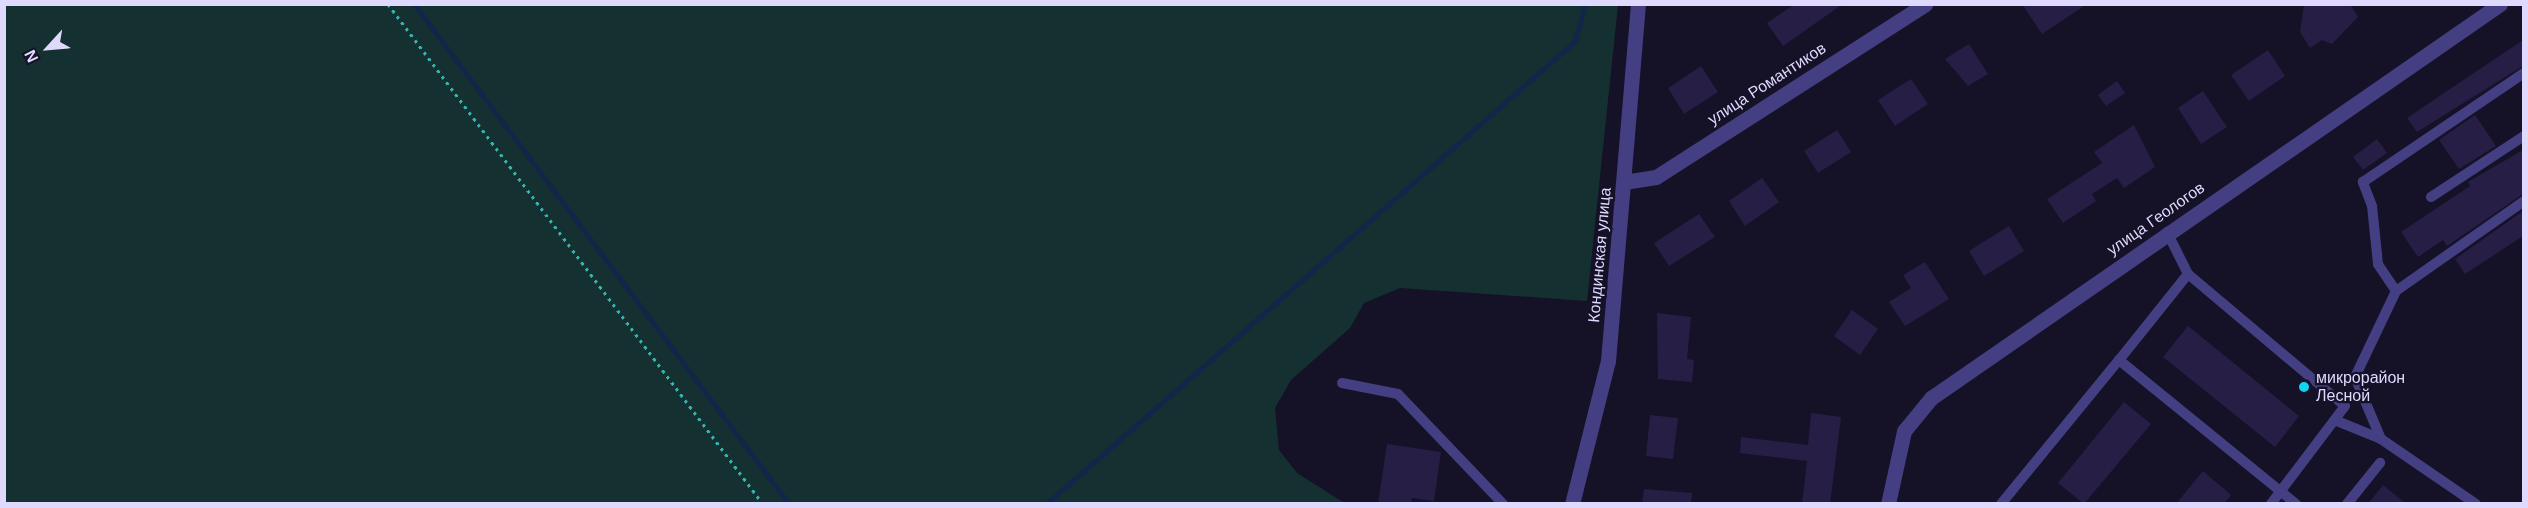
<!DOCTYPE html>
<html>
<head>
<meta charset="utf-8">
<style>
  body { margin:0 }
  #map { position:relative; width:2528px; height:508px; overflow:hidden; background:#151127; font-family:Arial,sans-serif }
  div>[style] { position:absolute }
  .green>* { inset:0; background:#153030 }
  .stream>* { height:5px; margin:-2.5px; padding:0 2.5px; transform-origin:2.5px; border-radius:2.5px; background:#12264a }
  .building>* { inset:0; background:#271e46 }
  .path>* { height:3px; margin-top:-1.5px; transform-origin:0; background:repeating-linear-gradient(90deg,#38b2ad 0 3px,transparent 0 7.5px) }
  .lane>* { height:10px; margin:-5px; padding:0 5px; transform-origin:5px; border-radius:5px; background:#443f82 }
  .street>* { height:15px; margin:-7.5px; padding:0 7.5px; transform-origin:7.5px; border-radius:7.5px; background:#443f82 }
  .dots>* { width:16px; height:16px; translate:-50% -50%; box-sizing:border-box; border:3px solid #151127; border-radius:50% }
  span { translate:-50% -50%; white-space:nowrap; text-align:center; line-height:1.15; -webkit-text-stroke:4.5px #151127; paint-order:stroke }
  .street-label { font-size:16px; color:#ded9fd }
  .poi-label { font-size:16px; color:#ded9fd }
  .left { translate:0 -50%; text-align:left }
  .frame { position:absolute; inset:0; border:6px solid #ded9fd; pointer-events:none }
  .north { position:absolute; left:18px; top:18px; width:60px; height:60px; -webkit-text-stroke:4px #151127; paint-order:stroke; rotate:244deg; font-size:16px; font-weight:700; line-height:24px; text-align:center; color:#ded9fd }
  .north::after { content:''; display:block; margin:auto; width:21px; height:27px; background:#ded9fd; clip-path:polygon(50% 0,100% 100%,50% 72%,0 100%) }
</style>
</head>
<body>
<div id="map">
  <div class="green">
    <div style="clip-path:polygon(4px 5px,5px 4px,1618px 5px,1587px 301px,1400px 288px,1364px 303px,1350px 328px,1291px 380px,1275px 408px,1279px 450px,1297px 473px,1346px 504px,5px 503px)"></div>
  </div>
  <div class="stream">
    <div style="left:414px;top:4px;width:625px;rotate:53.13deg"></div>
    <div style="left:1046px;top:504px;width:703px;rotate:-41.19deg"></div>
    <div style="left:1575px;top:41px;width:38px;rotate:-75deg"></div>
  </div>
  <div class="building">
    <div style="clip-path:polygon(1795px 4px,1843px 4px,1783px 46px,1767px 23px)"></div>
    <div style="clip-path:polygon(2022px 4px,2087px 4px,2042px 34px)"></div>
    <div style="clip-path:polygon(2304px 4px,2350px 4px,2358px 17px,2332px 44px,2322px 40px,2310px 48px,2300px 32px)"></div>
    <div style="clip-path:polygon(2523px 40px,2523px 66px,2417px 132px,2407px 118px)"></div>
    <div style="clip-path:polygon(1969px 44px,1988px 74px,1968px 86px,1945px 59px)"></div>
    <div style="clip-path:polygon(2268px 50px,2285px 76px,2249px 101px,2231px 75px)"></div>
    <div style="clip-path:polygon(1701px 66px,1718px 92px,1684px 114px,1668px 88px)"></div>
    <div style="clip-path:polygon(1911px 79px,1928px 104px,1895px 126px,1878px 100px)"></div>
    <div style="clip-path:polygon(2117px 81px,2125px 93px,2106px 106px,2098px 95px)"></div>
    <div style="clip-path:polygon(2203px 91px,2227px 127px,2201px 144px,2178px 108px)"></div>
    <div style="clip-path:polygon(2475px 115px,2496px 146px,2459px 169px,2439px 140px)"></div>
    <div style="clip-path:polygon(2134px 125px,2155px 167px,2124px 188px,2117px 178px,2092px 194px,2096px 201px,2063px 223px,2047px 199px,2102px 163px,2094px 152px)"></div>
    <div style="clip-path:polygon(1837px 130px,1851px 152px,1818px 173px,1804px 151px)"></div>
    <div style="clip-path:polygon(2377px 139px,2387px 153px,2363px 170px,2353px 157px)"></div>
    <div style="clip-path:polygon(2523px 150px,2523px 194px,2447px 246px,2443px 240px,2418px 257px,2401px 232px,2470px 186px,2468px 182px)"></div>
    <div style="clip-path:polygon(1762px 178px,1779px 202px,1745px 226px,1729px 201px)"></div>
    <div style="clip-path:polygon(2523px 211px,2523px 236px,2465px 274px,2455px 259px)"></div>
    <div style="clip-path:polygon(1699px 214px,1715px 237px,1669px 266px,1654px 243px)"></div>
    <div style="clip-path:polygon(2009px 226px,2024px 251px,1984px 276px,1969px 251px)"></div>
    <div style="clip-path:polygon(1925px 262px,1949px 299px,1905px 326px,1889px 302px,1911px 288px,1903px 275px)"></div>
    <div style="clip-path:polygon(1852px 310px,1878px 329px,1860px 355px,1834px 336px)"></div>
    <div style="clip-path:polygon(1657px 313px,1691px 317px,1687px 359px,1694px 360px,1692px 382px,1658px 379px)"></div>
    <div style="clip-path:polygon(2188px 326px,2299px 416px,2275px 447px,2163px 357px)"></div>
    <div style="clip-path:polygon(2124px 402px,2151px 424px,2084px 504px,2058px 483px)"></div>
    <div style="clip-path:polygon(1811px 413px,1841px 417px,1830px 504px,1802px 504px,1807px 461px,1740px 453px,1741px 437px,1808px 445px)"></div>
    <div style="clip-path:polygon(1650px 415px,1678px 418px,1673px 459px,1646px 456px)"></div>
    <div style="clip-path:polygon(1387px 444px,1441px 452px,1434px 501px,1412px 498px,1411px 504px,1378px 504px)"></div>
    <div style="clip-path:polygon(2203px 471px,2231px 495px,2224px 504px,2176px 504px)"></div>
    <div style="clip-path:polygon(2383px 485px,2406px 504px,2368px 504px)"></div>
    <div style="clip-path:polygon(1644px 489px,1692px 493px,1691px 504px,1642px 504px)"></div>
  </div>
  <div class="path">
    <div style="left:388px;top:4px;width:625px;rotate:53.13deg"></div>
  </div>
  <div class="lane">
    <div style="left:2431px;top:197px;width:111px;rotate:-33.3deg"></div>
    <div style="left:2167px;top:232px;width:47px;rotate:63.4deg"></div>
    <div style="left:2188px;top:274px;width:205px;rotate:40.1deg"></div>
    <div style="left:2345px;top:406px;width:123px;rotate:127.1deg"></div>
    <div style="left:2188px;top:274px;width:110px;rotate:128.7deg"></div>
    <div style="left:2119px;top:360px;width:228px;rotate:39.1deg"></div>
    <div style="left:2396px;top:291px;width:32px;rotate:-124deg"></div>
    <div style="left:2378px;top:264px;width:58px;rotate:-95.9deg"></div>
    <div style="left:2372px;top:206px;width:26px;rotate:-111deg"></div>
    <div style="left:2363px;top:182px;width:194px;rotate:-34.1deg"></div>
    <div style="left:1342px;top:383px;width:57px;rotate:11.1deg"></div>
    <div style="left:1398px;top:394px;width:152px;rotate:46.3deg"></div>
    <div style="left:2337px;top:421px;width:48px;rotate:22.2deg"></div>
    <div style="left:2381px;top:439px;width:115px;rotate:34.4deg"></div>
    <div style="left:2381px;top:439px;width:67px;rotate:-112.8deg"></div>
    <div style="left:2355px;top:377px;width:95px;rotate:-64.5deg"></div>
    <div style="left:2396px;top:291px;width:156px;rotate:-35.1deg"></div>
    <div style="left:2001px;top:504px;width:186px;rotate:-50.7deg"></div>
    <div style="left:2347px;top:504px;width:53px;rotate:-51.2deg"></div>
  </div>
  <div class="street">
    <div style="left:1624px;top:182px;width:32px;rotate:-9deg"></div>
    <div style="left:1656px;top:177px;width:320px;rotate:-32.7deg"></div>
    <div style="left:1572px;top:504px;width:147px;rotate:-75.9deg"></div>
    <div style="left:1608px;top:361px;width:358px;rotate:-85.2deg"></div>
    <div style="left:1888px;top:504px;width:75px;rotate:-77.6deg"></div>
    <div style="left:1904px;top:431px;width:43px;rotate:-50.7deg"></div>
    <div style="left:1931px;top:398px;width:692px;rotate:-34.7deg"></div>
  </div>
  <div class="dots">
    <div style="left:2304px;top:387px;background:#12d4f0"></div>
  </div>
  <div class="street-label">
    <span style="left:1767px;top:84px;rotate:-33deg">улица Романтиков</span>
    <span style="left:2156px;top:219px;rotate:-35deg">улица Геологов</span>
    <span style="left:1600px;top:255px;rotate:-85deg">Кондинская улица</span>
  </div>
  <div class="poi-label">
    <span class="left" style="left:2316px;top:387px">микрорайон<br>Лесной</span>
  </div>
  <div class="frame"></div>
  <div class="north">N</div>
</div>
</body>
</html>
